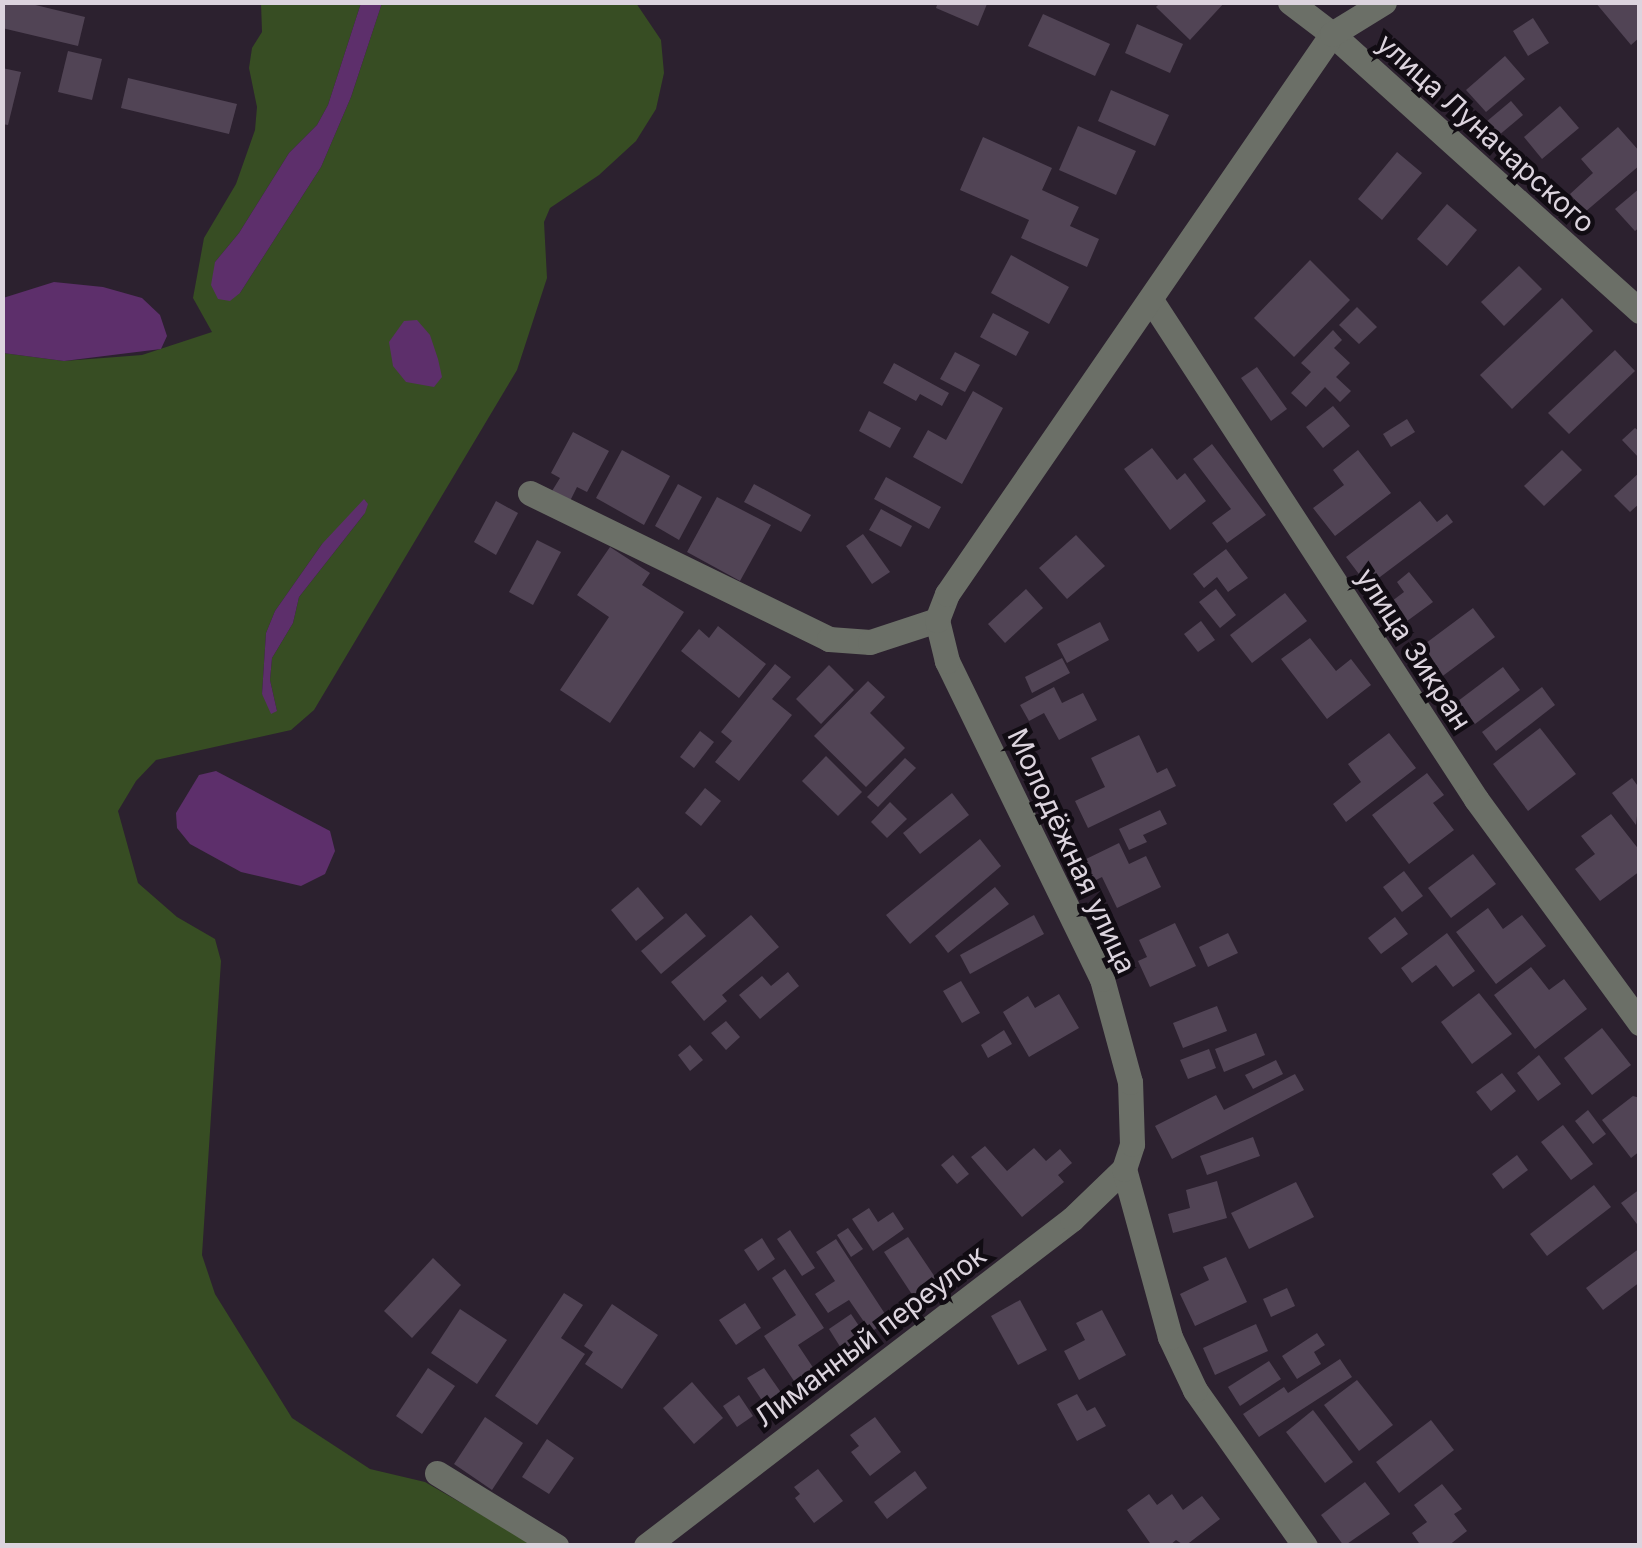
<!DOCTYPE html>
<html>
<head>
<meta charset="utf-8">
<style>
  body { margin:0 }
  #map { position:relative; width:1642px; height:1548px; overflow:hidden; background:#2c212f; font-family:Inter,sans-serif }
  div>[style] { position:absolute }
  .green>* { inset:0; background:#374d23 }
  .water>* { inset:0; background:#5d2f6b }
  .building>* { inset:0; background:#514455 }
  .minor>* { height:25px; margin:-12.5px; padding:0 12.5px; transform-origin:12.5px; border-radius:12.5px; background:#6b6f67 }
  span { translate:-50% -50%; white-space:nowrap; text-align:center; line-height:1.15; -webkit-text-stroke:9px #110c13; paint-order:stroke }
  .street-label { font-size:28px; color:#dcd4de }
  .frame { position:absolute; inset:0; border:5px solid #dcd4de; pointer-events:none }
</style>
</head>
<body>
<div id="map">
  <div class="green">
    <div style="clip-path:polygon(evenodd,261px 3px,361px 3px,328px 105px,317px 125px,289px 153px,239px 233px,215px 262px,240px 293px,321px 167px,351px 97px,382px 3px,636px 3px,661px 40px,664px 73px,656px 109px,636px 141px,599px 175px,550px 208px,544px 222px,547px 278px,517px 370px,314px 710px,291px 730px,156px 760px,136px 781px,118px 811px,138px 883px,177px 917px,215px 939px,221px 961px,202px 1255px,215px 1294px,292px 1418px,370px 1469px,425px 1482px,534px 1545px,3px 1546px,3px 353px,64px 361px,142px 355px,212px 332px,193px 298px,204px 238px,236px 184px,255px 130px,257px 107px,249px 68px,252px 48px,262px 32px,261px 3px,365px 513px,299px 597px,293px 623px,272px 658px,270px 680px,277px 711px,262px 694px,266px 633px,275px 611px,322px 544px,365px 513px)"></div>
  </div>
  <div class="water">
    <div style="clip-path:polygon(361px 3px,382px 3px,351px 97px,321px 167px,240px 293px,230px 301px,218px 299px,211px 285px,215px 262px,239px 233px,289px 153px,317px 125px,328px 105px)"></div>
    <div style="clip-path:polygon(54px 282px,103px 287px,142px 298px,160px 315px,167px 336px,161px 349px,64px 361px,3px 353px,3px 298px)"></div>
    <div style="clip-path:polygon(417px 320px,430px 335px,438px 359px,442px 377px,434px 387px,406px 382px,393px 366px,389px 342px,404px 321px)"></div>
    <div style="clip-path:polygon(364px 499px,368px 504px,365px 513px,299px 597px,293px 623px,272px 658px,270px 680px,277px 711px,271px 714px,262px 694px,266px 633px,275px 611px,322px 544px)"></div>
    <div style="clip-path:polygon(216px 771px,330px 831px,335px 851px,325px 874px,301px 886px,241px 872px,190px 844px,177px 828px,176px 813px,199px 775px)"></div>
  </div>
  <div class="building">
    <div style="clip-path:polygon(2px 2px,23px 2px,85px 17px,78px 46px,2px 28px)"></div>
    <div style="clip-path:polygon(938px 2px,984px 2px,987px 4px,978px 26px,936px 8px)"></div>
    <div style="clip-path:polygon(1161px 2px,1225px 2px,1190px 40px,1156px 7px)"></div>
    <div style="clip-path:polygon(1595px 2px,1640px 2px,1640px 37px,1631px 45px)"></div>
    <div style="clip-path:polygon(1043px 14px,1110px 44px,1095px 76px,1028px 46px)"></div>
    <div style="clip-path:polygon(1533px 18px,1549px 43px,1528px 56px,1513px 31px)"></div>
    <div style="clip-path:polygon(1137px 24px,1183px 44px,1170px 73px,1125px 53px)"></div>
    <div style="clip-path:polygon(68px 51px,102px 59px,92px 100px,58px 92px)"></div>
    <div style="clip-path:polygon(1505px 56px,1525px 79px,1486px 112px,1466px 90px)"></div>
    <div style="clip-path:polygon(2px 68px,21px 72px,8px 125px,2px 124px)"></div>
    <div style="clip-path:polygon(128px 78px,237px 104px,229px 134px,121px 108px)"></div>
    <div style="clip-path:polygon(1111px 90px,1169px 115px,1155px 146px,1098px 121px)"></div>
    <div style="clip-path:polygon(1511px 101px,1523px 115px,1498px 136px,1486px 122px)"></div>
    <div style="clip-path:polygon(1560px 106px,1579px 128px,1542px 159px,1524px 137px)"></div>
    <div style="clip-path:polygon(1078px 126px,1136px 151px,1116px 195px,1059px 170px)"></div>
    <div style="clip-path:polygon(1618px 127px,1640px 152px,1640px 165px,1585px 212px,1570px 194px,1593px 173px,1581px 159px)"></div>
    <div style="clip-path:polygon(983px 137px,1052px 168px,1042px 190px,1079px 207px,1070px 226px,1099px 239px,1087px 267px,1021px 238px,1029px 220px,960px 190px)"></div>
    <div style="clip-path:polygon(1397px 152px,1422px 173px,1382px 220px,1358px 199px)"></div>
    <div style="clip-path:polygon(1640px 188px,1640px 227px,1635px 231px,1615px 209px)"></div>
    <div style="clip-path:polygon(1447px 204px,1477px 230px,1447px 266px,1417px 239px)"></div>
    <div style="clip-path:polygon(1011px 255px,1069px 287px,1049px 324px,991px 293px)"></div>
    <div style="clip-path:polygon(1310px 260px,1350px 300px,1294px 357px,1254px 318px)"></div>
    <div style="clip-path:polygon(1519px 266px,1542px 289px,1504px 326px,1481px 302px)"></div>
    <div style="clip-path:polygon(1562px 298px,1593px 331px,1512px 409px,1480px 375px)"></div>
    <div style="clip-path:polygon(1357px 307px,1377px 327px,1359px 344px,1339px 325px)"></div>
    <div style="clip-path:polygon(993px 313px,1029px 332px,1016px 356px,980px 337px)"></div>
    <div style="clip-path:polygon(1333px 330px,1342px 340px,1334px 348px,1350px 363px,1336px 377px,1351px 391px,1340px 402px,1325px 387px,1306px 407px,1291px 393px,1311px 372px,1301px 363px)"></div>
    <div style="clip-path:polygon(1615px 350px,1635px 371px,1569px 434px,1548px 413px)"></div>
    <div style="clip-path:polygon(955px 352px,980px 365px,965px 392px,940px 379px)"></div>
    <div style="clip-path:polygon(894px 363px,949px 393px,942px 406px,920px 394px,916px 401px,883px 383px)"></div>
    <div style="clip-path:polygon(1257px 367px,1287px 409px,1271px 421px,1241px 378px)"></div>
    <div style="clip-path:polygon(973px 391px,1003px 408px,962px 484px,913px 457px,928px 430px,946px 440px)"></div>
    <div style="clip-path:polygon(1333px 406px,1350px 426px,1323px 448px,1306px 427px)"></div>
    <div style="clip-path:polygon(869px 411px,901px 428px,890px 448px,859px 431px)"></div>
    <div style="clip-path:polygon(1407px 419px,1415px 432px,1391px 447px,1383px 434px)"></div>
    <div style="clip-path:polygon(1635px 428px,1640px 432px,1640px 459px,1622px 440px)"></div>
    <div style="clip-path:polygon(573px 432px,609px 451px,587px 492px,577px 487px,570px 501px,552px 491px,560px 478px,551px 473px)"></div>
    <div style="clip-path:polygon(1212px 444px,1266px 515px,1227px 543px,1212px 523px,1231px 509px,1193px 459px)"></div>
    <div style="clip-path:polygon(1152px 448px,1177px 480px,1185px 473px,1206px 501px,1170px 530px,1124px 469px)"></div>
    <div style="clip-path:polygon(622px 450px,670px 476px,644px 525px,596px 498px)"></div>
    <div style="clip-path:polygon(1358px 450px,1391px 493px,1335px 536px,1313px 508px,1344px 485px,1333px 470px)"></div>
    <div style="clip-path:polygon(1562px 450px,1582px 470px,1544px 506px,1524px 486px)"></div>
    <div style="clip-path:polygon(1640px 472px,1640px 503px,1630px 512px,1614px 496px)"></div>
    <div style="clip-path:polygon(886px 477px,941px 507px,929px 529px,874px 499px)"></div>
    <div style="clip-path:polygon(678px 484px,702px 497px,679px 540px,655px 526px)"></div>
    <div style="clip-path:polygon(754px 484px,811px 515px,801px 532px,744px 502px)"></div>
    <div style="clip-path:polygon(717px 497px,771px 525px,740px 581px,687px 552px)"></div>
    <div style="clip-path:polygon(496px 501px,518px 513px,496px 555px,474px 542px)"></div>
    <div style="clip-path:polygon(1420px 501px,1437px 522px,1447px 514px,1453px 522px,1368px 586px,1346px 557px)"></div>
    <div style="clip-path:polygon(881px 509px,912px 526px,901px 547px,869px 530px)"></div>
    <div style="clip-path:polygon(863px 534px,890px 572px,872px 584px,846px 546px)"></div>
    <div style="clip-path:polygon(1076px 535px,1105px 566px,1067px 599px,1039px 568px)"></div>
    <div style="clip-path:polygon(537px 540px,561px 552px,533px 605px,509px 592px)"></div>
    <div style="clip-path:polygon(610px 547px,650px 573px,642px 585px,684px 612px,610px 723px,560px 690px,609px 617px,577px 595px)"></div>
    <div style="clip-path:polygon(1226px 549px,1248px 578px,1228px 592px,1217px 577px,1204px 588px,1193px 574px)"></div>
    <div style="clip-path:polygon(1409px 572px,1433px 602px,1399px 627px,1384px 607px,1404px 592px,1397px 582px)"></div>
    <div style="clip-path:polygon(1026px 589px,1043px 608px,1005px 643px,988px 624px)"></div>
    <div style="clip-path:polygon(1216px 589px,1236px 615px,1220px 628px,1199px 602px)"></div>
    <div style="clip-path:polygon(1285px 593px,1307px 621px,1252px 663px,1230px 635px)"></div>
    <div style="clip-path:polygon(1473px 608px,1495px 637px,1440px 678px,1418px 649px)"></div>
    <div style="clip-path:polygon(1201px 621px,1215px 640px,1198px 652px,1184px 634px)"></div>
    <div style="clip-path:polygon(1100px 622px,1109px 640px,1067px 663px,1057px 644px)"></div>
    <div style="clip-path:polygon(718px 626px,766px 664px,739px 698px,681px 651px,699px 629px,709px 638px)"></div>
    <div style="clip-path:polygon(1310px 638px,1336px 671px,1351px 659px,1371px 685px,1327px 719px,1281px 659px)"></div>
    <div style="clip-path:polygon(1062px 658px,1070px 673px,1032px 693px,1025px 677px)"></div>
    <div style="clip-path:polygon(775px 664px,791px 677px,772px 699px,792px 715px,739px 781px,715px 762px,732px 741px,721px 732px)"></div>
    <div style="clip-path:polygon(829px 665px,854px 690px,821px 724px,796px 699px)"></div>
    <div style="clip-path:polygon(1503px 667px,1520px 690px,1475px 724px,1458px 701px)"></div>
    <div style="clip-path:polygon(868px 681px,885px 697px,870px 713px,905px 748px,866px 787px,814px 736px)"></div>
    <div style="clip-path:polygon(1054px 687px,1062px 703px,1083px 693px,1097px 720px,1059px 740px,1044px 713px,1029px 721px,1020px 705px)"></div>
    <div style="clip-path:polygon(1542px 687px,1555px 705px,1496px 751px,1482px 732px)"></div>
    <div style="clip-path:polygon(1540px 728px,1576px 774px,1528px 811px,1493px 764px)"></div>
    <div style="clip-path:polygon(700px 731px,714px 742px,694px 768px,680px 757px)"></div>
    <div style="clip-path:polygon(1389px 733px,1416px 768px,1346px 822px,1333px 804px,1361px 782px,1348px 764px)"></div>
    <div style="clip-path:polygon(1139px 735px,1157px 773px,1167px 768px,1176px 786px,1088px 828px,1075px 801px,1105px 787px,1091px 758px)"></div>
    <div style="clip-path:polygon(826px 756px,862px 792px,838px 816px,802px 781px)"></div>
    <div style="clip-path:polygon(905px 758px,916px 768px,878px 807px,867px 797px)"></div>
    <div style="clip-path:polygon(1427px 773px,1444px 795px,1433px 803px,1454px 830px,1409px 864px,1372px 815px)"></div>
    <div style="clip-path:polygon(1632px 778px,1640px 789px,1636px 825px,1612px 793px)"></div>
    <div style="clip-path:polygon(705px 788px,721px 801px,701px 826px,685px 813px)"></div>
    <div style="clip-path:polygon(952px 793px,969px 815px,920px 854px,903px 833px)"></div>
    <div style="clip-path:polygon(890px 802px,907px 819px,887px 838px,871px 822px)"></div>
    <div style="clip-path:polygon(1160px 810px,1167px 824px,1143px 835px,1147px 842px,1129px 850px,1119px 829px)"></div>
    <div style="clip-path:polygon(1611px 814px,1640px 851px,1640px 871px,1600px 901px,1575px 869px,1595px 854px,1581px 836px)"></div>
    <div style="clip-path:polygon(980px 839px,1001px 866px,910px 944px,886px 915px)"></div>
    <div style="clip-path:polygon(1119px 843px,1129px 864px,1146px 856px,1161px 887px,1117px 908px,1102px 877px,1094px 881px,1084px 860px)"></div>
    <div style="clip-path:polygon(1473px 854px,1496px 884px,1451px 918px,1428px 888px)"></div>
    <div style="clip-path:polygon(1404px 871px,1423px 896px,1402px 912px,1383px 887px)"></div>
    <div style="clip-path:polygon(638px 887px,664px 918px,636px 941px,611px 910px)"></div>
    <div style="clip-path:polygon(995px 887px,1009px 904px,948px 953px,935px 936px)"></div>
    <div style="clip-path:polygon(1488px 908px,1503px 929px,1522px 915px,1546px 946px,1496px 984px,1456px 932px)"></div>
    <div style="clip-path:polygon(686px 913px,706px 936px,661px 974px,641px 951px)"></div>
    <div style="clip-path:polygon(751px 915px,779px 947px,722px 995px,727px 1001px,704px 1021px,671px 982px)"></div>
    <div style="clip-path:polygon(1034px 915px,1044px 934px,970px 974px,960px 955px)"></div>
    <div style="clip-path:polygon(1395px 917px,1408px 934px,1381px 954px,1368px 938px)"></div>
    <div style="clip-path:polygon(1175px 923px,1196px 966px,1150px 987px,1138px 961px,1147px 957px,1139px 940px)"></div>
    <div style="clip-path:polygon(1228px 933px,1238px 953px,1208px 967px,1199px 947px)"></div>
    <div style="clip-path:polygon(1447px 933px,1475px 971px,1453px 987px,1436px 965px,1412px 983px,1401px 968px)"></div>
    <div style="clip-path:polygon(1531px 967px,1549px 990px,1564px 979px,1587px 1009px,1535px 1049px,1494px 995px)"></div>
    <div style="clip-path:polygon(788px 972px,799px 986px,760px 1019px,739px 995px,762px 976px,771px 986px)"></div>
    <div style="clip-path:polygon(961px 981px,980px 1013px,962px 1023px,943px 991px)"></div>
    <div style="clip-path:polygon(1479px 993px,1512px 1034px,1472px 1064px,1441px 1022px)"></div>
    <div style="clip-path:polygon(1059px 994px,1079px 1028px,1029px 1057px,1003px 1012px,1028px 996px,1035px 1008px)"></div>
    <div style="clip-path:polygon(1217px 1006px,1227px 1031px,1183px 1048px,1173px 1023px)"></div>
    <div style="clip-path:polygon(726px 1021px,740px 1037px,726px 1050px,711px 1033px)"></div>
    <div style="clip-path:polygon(1602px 1028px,1631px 1065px,1592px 1095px,1564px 1058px)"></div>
    <div style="clip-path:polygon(1004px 1030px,1012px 1044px,988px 1058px,981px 1045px)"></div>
    <div style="clip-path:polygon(1256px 1033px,1265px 1055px,1224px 1072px,1215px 1049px)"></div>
    <div style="clip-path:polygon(690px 1045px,703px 1060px,690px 1071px,678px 1055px)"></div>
    <div style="clip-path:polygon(1209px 1049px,1216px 1068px,1188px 1079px,1180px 1060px)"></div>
    <div style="clip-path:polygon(1539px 1055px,1561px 1084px,1538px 1101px,1517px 1073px)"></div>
    <div style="clip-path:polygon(1276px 1060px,1283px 1074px,1253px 1089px,1245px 1075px)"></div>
    <div style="clip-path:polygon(1502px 1073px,1516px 1091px,1491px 1111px,1476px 1092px)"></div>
    <div style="clip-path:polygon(1295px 1074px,1304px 1090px,1172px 1159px,1155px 1126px,1216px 1095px,1224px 1110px)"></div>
    <div style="clip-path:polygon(1633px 1096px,1640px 1098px,1640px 1151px,1631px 1158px,1602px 1120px)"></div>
    <div style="clip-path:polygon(1588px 1110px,1606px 1134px,1593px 1144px,1575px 1121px)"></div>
    <div style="clip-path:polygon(1563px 1125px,1593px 1164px,1571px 1180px,1541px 1142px)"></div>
    <div style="clip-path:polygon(1253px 1137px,1260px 1156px,1207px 1175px,1200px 1156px)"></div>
    <div style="clip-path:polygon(985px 1146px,1007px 1171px,1034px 1148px,1046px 1161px,1060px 1149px,1072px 1163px,1058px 1175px,1064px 1182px,1022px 1217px,971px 1157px)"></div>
    <div style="clip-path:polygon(953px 1155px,969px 1174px,957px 1184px,941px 1165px)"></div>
    <div style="clip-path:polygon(1517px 1155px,1528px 1170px,1503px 1189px,1492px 1174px)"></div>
    <div style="clip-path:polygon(1217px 1181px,1227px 1218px,1173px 1233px,1168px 1214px,1190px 1208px,1186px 1190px)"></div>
    <div style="clip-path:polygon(1296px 1182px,1314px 1217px,1249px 1249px,1231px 1213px)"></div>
    <div style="clip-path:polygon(1594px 1185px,1611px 1207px,1547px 1256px,1530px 1234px)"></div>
    <div style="clip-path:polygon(1640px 1189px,1640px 1228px,1621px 1203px)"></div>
    <div style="clip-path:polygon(869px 1208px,878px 1222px,893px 1212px,904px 1229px,873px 1251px,852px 1219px)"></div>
    <div style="clip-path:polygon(848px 1228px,863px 1249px,851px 1257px,837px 1235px)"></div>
    <div style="clip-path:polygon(790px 1230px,815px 1268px,802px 1276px,777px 1239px)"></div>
    <div style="clip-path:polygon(908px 1237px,939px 1283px,915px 1299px,884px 1252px)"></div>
    <div style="clip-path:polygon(762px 1238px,775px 1259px,758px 1271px,744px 1250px)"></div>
    <div style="clip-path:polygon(836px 1239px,889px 1320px,871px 1332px,849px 1300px,828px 1313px,815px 1294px,835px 1281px,816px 1252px)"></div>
    <div style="clip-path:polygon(1640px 1248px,1640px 1282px,1603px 1310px,1586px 1288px)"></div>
    <div style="clip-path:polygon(1226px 1257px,1247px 1302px,1195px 1326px,1180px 1294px,1209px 1280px,1203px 1267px)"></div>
    <div style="clip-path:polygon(433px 1258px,461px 1285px,412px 1338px,384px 1311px)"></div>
    <div style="clip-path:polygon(785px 1269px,824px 1328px,798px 1345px,816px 1372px,796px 1384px,764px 1336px,796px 1315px,772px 1278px)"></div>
    <div style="clip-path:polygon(1287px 1288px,1295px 1306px,1271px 1317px,1263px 1299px)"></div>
    <div style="clip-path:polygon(564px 1293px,583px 1305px,561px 1338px,585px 1354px,537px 1425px,495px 1396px)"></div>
    <div style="clip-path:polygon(1020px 1300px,1047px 1350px,1018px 1365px,991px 1316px)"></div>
    <div style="clip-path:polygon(745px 1303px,761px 1328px,736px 1345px,719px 1320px)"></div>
    <div style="clip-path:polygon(612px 1304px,658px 1335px,622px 1389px,585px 1364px,593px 1352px,584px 1346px)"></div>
    <div style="clip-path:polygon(460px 1309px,507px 1340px,477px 1384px,431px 1353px)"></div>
    <div style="clip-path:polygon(1102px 1310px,1126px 1355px,1079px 1380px,1064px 1351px,1085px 1340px,1076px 1323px)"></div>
    <div style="clip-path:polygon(851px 1314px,867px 1338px,844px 1353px,829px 1329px)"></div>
    <div style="clip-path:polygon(1256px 1324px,1268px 1351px,1215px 1375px,1203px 1348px)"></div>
    <div style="clip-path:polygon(1317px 1333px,1325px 1345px,1314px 1352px,1321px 1364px,1297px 1379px,1282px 1356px)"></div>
    <div style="clip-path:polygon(1340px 1359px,1352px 1377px,1259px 1437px,1243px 1414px,1284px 1387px,1288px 1393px)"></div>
    <div style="clip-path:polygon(1269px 1361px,1281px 1379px,1240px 1406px,1228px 1387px)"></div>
    <div style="clip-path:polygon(428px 1368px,455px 1386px,422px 1434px,396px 1416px)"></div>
    <div style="clip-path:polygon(764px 1368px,784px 1397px,767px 1408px,747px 1378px)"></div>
    <div style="clip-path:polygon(1357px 1380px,1393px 1425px,1359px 1451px,1324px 1405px)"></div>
    <div style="clip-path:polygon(692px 1382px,723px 1418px,694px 1444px,663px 1408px)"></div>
    <div style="clip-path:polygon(1077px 1394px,1087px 1411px,1095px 1407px,1106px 1426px,1077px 1441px,1057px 1404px)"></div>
    <div style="clip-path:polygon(739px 1395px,753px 1416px,737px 1427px,723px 1406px)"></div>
    <div style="clip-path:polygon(1313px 1410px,1353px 1462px,1325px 1483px,1286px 1432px)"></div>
    <div style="clip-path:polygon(485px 1417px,523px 1443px,492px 1490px,454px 1464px)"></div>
    <div style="clip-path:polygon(875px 1417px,901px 1452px,870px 1476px,851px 1452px,859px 1446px,850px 1435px)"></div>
    <div style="clip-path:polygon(1431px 1420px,1454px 1450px,1399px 1493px,1376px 1462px)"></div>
    <div style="clip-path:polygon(547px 1439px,574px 1458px,549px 1494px,522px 1477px)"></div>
    <div style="clip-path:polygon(818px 1469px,843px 1501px,814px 1523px,795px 1498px,800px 1494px,794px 1487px)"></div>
    <div style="clip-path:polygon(915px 1471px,927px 1488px,887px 1519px,874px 1502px)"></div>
    <div style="clip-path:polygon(1365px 1482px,1390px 1514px,1344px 1546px,1321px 1515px)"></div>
    <div style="clip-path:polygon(1442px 1484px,1462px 1509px,1454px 1514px,1467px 1531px,1448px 1546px,1421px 1546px,1412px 1533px,1427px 1522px,1414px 1505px)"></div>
    <div style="clip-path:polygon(1149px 1494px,1157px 1505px,1172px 1494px,1183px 1510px,1202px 1496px,1220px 1519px,1185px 1546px,1176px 1540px,1169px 1546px,1152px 1546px,1127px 1510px)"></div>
  </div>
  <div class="minor">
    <div style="left:1290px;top:2px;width:53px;rotate:37.3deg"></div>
    <div style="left:1332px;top:34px;width:414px;rotate:42deg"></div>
    <div style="left:1151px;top:300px;width:596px;rotate:56.92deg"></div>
    <div style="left:1476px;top:799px;width:278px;rotate:53.8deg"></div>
    <div style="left:530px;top:493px;width:333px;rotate:26deg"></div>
    <div style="left:829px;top:639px;width:41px;rotate:4.2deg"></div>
    <div style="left:870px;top:642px;width:71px;rotate:-18.2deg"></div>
    <div style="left:437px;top:1473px;width:140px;rotate:31.5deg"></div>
    <div style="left:646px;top:1546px;width:537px;rotate:-37.51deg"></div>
    <div style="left:1072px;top:1219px;width:72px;rotate:-43.9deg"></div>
    <div style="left:1305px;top:1546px;width:191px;rotate:-125.2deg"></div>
    <div style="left:1195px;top:1390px;width:59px;rotate:-115.3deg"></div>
    <div style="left:1170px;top:1337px;width:174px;rotate:-105.3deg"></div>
    <div style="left:1124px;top:1169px;width:26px;rotate:-72deg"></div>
    <div style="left:1132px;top:1144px;width:62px;rotate:-91.8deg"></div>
    <div style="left:1130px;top:1082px;width:107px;rotate:-105.2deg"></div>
    <div style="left:1102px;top:979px;width:354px;rotate:-116deg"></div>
    <div style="left:947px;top:661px;width:42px;rotate:-103.7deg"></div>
    <div style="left:937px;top:620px;width:28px;rotate:-69deg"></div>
    <div style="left:947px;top:594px;width:680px;rotate:-55.49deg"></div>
    <div style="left:1332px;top:34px;width:61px;rotate:-31.6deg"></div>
  </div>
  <div class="street-label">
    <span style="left:1486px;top:133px;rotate:42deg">улица Луначарского</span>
    <span style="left:1414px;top:649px;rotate:57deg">улица Зикран</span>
    <span style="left:1072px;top:851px;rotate:65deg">Молодёжная улица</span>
    <span style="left:870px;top:1336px;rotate:-37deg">Лиманный переулок</span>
  </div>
  <div class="frame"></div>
</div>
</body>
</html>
